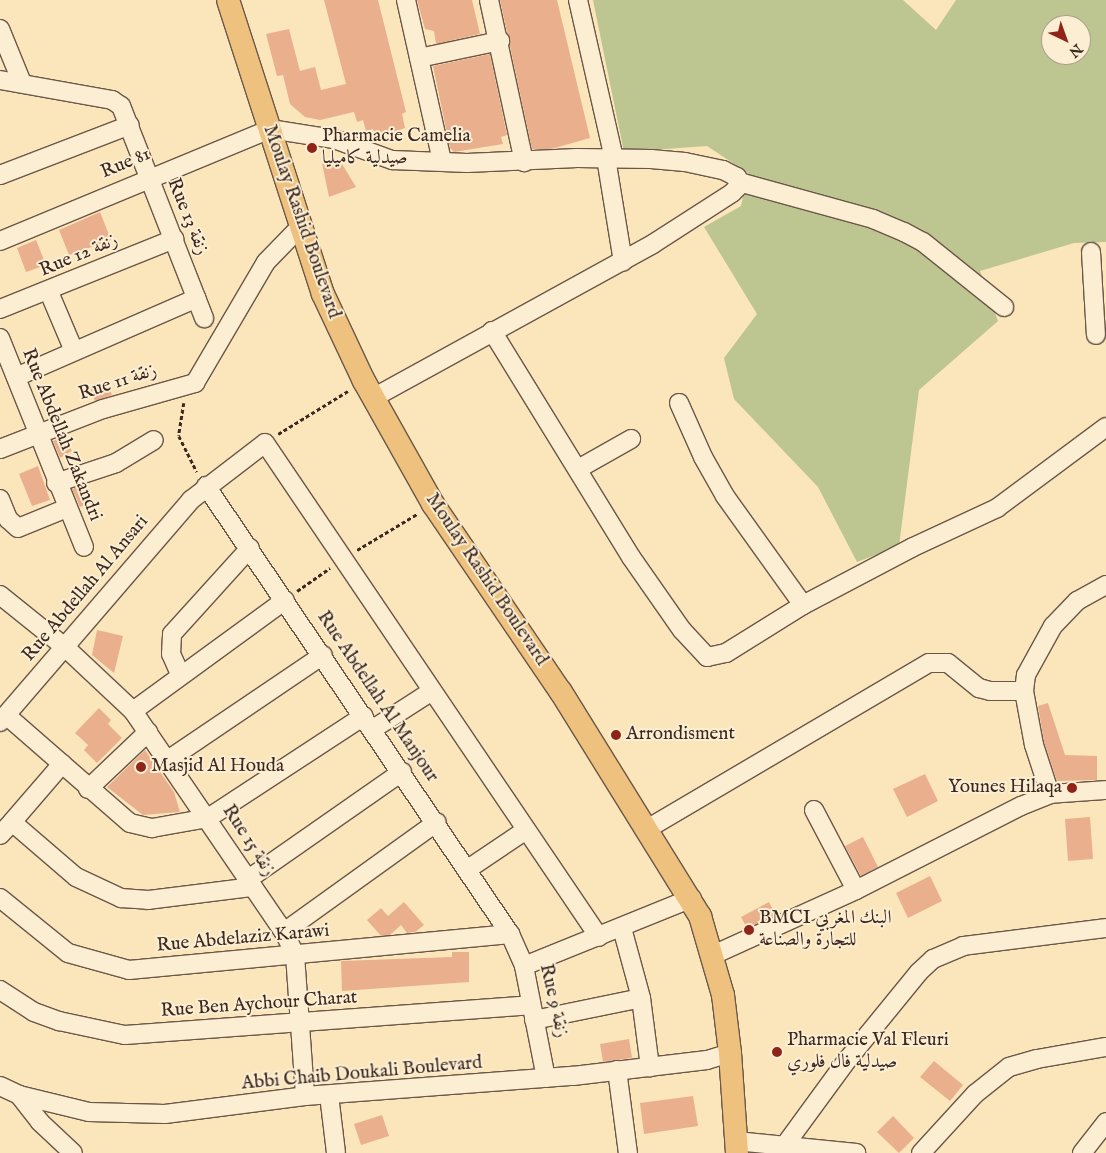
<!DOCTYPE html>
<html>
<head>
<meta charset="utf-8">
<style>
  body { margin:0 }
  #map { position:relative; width:1106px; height:1153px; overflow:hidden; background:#fbe5bb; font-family:"IM FELL English",Amiri,serif }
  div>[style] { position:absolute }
  .green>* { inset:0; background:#bdc591 }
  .building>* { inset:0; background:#eab08d }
  .path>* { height:2.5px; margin-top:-1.25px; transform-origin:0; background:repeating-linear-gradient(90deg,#3b2821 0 4px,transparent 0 6.5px) }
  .roads { filter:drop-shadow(1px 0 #6b5748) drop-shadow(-1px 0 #6b5748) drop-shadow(0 1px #6b5748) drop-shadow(0 -1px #6b5748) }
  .minor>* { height:18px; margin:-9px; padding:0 9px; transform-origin:9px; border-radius:9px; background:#fceed3 }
  .major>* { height:22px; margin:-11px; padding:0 11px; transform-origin:11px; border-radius:11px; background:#eec27e }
  .dots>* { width:14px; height:14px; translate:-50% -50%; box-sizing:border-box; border:2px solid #fceed3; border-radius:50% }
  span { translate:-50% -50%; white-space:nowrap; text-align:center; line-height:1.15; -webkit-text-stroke:4px #fceed3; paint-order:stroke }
  .poi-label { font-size:19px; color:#3b2821 }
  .left { translate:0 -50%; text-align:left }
  .right { translate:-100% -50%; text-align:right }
  .street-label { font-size:19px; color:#3b2821 }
  .north { position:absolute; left:1041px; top:15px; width:50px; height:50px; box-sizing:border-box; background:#fceed3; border:1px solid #af9f8c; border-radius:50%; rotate:138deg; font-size:14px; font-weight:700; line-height:20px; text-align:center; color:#3b2821 }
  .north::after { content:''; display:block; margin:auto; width:18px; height:22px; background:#8f2418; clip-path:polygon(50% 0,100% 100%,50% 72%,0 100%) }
</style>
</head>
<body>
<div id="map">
  <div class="green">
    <div style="clip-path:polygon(evenodd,593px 0,903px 0,936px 30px,956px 0,1106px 0,1106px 242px,1074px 243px,980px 271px,998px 321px,919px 390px,899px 546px,857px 562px,818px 487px,734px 399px,724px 358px,757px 314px,704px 227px,741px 206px,748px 173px,707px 146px,624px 152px,593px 0,1051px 25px,1081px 25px,1081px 55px,1051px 55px,1051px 25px)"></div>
  </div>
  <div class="building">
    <div style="clip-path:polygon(324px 0,378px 0,406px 112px,402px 114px,405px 128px,376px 138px,373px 129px,366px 131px,363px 120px,357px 122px,354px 112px,320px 120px,305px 117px,290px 104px,283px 75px,277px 76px,266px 34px,289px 29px,300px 71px,315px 67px,321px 90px,346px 84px)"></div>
    <div style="clip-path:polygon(417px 0,472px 0,480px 34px,436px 44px,434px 31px,425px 29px)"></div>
    <div style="clip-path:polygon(500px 0,557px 0,590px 138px,551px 149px,532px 149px)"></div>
    <div style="clip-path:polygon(490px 54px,507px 135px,501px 137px,503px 144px,454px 152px,450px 148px,433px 66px)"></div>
    <div style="clip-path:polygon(330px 160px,342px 164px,356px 187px,329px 197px,322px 163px)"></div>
    <div style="clip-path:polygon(100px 212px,111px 240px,69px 255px,59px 230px)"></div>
    <div style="clip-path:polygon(36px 240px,46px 265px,26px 272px,17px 248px)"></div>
    <div style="clip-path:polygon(107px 382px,112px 395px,95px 401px,90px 389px)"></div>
    <div style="clip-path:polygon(64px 436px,72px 451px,60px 458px,53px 441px)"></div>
    <div style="clip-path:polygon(38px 466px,50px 500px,32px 506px,19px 474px)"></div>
    <div style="clip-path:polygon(83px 485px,90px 503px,80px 507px,72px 489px)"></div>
    <div style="clip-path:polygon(97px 630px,123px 636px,114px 673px,92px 655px)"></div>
    <div style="clip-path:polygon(1048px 703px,1065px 755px,1097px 756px,1097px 780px,1057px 781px,1044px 742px,1038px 706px)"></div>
    <div style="clip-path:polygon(99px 708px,111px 720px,108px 724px,122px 738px,97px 763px,84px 750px,88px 745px,75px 733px)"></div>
    <div style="clip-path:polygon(145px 750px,174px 792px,180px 812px,143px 815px,107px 787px)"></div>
    <div style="clip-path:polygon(925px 774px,938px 801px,907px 817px,893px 789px)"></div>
    <div style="clip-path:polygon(1090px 817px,1093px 859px,1068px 861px,1065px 819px)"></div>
    <div style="clip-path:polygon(863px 837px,878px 867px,861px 876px,845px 846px)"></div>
    <div style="clip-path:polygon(930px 876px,942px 901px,908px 918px,896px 893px)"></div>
    <div style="clip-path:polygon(404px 902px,424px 925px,415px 932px,407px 933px,401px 925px,390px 935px,381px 936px,367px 920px,381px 908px,388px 916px)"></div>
    <div style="clip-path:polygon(769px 902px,776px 915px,747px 928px,741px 917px)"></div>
    <div style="clip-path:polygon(452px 952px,469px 952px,469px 982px,342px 991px,341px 961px,452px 957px)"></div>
    <div style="clip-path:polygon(629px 1039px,632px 1058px,603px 1062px,600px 1044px)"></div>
    <div style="clip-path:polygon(934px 1061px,963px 1085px,950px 1101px,920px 1077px)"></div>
    <div style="clip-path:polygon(693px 1096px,698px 1126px,644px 1134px,640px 1103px)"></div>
    <div style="clip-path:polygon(382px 1115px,389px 1136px,361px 1145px,354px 1124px)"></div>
    <div style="clip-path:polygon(893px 1116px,914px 1138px,899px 1153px,877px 1132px)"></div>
  </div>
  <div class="path">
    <div style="left:184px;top:403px;width:33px;rotate:99deg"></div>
    <div style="left:179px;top:436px;width:40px;rotate:63.4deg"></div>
    <div style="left:278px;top:434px;width:82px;rotate:-31.6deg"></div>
    <div style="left:357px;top:550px;width:70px;rotate:-31deg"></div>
    <div style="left:297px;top:591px;width:40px;rotate:-34.9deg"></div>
  </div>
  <div class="roads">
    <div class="minor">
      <div style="left:406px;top:0;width:165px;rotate:77.4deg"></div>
      <div style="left:489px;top:0;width:166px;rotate:77.8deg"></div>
      <div style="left:578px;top:0;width:162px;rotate:77.2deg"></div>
      <div style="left:0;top:29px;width:58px;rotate:67.8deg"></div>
      <div style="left:419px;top:58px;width:83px;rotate:-11.9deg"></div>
      <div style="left:0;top:80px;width:114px;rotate:10.1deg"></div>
      <div style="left:112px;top:100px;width:11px;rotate:34deg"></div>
      <div style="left:121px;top:106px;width:228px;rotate:68.6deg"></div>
      <div style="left:606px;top:158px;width:105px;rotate:80.7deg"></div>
      <div style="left:0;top:175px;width:139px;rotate:-21deg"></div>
      <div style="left:739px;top:182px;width:139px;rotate:15.4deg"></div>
      <div style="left:873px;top:219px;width:34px;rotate:23deg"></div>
      <div style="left:904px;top:232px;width:21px;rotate:28deg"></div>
      <div style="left:923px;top:242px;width:104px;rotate:38.7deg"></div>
      <div style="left:0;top:241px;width:292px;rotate:-22.5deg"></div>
      <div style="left:270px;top:129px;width:65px;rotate:8.9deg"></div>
      <div style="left:334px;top:139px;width:62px;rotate:19.9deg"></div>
      <div style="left:392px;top:160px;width:75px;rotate:2.3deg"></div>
      <div style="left:467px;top:163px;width:110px;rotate:-2.6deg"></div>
      <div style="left:577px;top:158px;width:74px;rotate:0.8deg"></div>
      <div style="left:651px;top:159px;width:34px;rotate:5deg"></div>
      <div style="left:685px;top:162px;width:39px;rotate:12deg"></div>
      <div style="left:723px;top:170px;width:16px;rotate:27deg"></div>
      <div style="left:737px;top:177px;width:10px;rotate:84deg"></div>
      <div style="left:738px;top:187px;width:8px;rotate:135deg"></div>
      <div style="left:732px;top:193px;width:94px;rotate:147.2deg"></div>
      <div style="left:653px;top:244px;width:320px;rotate:151.2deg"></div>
      <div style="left:1091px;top:252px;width:83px;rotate:86.6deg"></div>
      <div style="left:49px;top:292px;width:64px;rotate:67deg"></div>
      <div style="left:0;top:309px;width:188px;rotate:-21.9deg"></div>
      <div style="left:492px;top:331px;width:265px;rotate:58.4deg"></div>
      <div style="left:631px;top:557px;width:89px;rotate:55.1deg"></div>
      <div style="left:682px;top:630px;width:37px;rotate:47deg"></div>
      <div style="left:707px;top:657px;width:19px;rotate:-12deg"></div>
      <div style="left:726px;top:653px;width:91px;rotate:-31.9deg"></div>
      <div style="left:803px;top:605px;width:124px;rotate:-27.8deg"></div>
      <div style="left:913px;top:547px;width:93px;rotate:-24.9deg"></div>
      <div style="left:997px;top:508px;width:136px;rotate:-36.6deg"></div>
      <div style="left:0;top:338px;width:225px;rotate:68.1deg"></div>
      <div style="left:16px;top:377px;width:197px;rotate:-23.6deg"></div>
      <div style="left:679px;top:403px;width:59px;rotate:66deg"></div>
      <div style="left:703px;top:457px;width:45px;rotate:60.6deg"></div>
      <div style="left:725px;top:496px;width:134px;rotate:54.4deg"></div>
      <div style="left:0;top:449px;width:110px;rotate:-21.2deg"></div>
      <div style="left:103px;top:409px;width:96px;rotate:-15.8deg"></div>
      <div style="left:195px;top:383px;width:140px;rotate:-59.6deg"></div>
      <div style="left:266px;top:262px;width:52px;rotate:-45.8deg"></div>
      <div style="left:578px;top:469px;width:61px;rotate:-29.5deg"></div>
      <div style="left:56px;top:483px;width:63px;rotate:-18.4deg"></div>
      <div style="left:116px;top:463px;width:44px;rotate:-31.2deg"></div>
      <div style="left:206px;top:486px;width:541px;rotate:55.84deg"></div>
      <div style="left:510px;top:934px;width:35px;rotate:66deg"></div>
      <div style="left:524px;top:966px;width:114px;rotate:78.9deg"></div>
      <div style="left:0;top:499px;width:22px;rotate:68deg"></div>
      <div style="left:8px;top:519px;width:13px;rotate:42deg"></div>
      <div style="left:18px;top:528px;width:53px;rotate:-22.2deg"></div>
      <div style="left:0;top:595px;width:85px;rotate:38.8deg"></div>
      <div style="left:66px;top:648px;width:92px;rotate:43.2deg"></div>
      <div style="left:133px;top:711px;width:268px;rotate:55.7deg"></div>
      <div style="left:284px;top:932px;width:25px;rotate:64deg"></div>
      <div style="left:295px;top:955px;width:141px;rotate:85.9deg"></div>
      <div style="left:180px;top:674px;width:22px;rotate:-114deg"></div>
      <div style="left:171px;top:654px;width:20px;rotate:-87deg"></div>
      <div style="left:172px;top:634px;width:116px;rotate:-47.8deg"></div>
      <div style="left:133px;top:711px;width:188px;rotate:-36.1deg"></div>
      <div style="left:6px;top:715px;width:164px;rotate:41.1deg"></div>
      <div style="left:130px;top:823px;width:23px;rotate:13deg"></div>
      <div style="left:152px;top:828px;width:57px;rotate:-10.1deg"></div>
      <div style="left:208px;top:818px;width:186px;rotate:-33.2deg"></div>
      <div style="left:0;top:722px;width:293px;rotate:-49.3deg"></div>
      <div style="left:191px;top:500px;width:93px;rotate:-37.6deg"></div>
      <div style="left:265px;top:443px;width:596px;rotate:55.94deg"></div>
      <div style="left:373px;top:729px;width:70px;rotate:-32.8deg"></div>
      <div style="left:168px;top:760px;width:187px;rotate:-34.1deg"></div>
      <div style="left:88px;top:789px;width:83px;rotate:-43.5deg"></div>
      <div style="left:1050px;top:794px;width:52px;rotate:-108.1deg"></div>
      <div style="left:1034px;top:745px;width:55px;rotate:-100.5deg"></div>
      <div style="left:1024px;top:691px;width:16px;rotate:-83deg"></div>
      <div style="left:1026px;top:675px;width:56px;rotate:-61.1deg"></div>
      <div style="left:1053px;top:626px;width:35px;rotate:-46deg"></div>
      <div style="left:1077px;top:601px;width:33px;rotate:-29deg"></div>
      <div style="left:814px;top:810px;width:90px;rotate:62.3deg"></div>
      <div style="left:12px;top:822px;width:77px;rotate:-49.2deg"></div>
      <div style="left:647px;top:829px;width:327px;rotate:-30.5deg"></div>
      <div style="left:929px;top:663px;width:19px"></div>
      <div style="left:948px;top:663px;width:40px;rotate:39deg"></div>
      <div style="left:979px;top:688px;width:11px;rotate:15deg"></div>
      <div style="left:990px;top:691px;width:34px"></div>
      <div style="left:0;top:835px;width:18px;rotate:-47deg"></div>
      <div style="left:12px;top:822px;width:84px;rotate:40.7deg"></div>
      <div style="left:76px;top:877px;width:50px;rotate:25deg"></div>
      <div style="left:121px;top:898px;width:27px;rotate:4deg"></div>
      <div style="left:148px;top:900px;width:105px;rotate:-7.1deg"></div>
      <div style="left:468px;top:869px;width:70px;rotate:-33.9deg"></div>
      <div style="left:247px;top:880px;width:189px;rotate:-34.9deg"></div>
      <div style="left:0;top:898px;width:87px;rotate:39deg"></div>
      <div style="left:68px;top:953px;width:63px;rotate:15.6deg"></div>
      <div style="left:129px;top:970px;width:383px;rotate:-5.4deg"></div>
      <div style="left:622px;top:928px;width:73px;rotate:74.8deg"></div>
      <div style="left:641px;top:998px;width:70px;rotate:82.6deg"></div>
      <div style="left:284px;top:932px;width:188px;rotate:-35.7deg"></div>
      <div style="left:713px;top:955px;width:157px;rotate:-24.4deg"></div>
      <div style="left:856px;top:890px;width:185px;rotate:-27deg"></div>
      <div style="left:1021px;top:806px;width:31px;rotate:-22deg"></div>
      <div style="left:1050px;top:794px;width:56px;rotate:-4.1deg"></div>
      <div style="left:524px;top:966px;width:181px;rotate:-22deg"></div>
      <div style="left:0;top:990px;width:40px;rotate:32.9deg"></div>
      <div style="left:34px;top:1012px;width:27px;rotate:20deg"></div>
      <div style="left:59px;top:1021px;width:67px;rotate:12deg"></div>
      <div style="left:125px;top:1035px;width:406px;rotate:-4.2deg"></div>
      <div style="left:534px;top:1020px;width:109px;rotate:-11.6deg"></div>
      <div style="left:617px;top:1070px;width:84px;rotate:82.5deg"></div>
      <div style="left:0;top:1086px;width:21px;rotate:25deg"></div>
      <div style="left:19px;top:1095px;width:72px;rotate:13.7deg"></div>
      <div style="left:89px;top:1112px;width:76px;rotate:1.5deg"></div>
      <div style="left:165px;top:1114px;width:141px;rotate:-7.3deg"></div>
      <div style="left:305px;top:1096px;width:269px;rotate:-4.3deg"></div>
      <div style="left:573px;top:1076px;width:135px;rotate:-6.8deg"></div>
      <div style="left:707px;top:1060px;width:24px;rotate:-17deg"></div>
      <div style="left:19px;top:1095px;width:34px;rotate:52deg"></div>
      <div style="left:40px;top:1122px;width:45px;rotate:43.2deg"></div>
      <div style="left:329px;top:1095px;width:58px;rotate:83.1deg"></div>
      <div style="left:736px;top:1141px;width:121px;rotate:5.7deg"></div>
      <div style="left:785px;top:1145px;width:107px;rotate:-53.8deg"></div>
      <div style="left:848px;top:1059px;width:112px;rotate:-50.8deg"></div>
      <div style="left:919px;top:972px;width:19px;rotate:-43deg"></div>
      <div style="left:933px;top:959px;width:33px;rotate:-23deg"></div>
      <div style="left:963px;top:946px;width:144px;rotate:-7.2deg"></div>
      <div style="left:921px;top:1153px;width:80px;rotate:-47.5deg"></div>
      <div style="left:975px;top:1094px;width:43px;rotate:-38.5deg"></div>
      <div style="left:1009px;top:1067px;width:29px;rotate:-16deg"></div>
      <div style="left:1037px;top:1059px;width:70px;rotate:-9.9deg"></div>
      <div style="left:1082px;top:1153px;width:39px;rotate:-52deg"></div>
    </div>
    <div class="major">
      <div style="left:228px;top:0;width:309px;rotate:72.1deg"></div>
      <div style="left:323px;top:294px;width:96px;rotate:64.8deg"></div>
      <div style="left:364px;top:381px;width:141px;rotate:60.7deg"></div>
      <div style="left:433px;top:504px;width:227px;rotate:55.8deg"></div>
      <div style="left:561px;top:692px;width:264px;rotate:58.2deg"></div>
      <div style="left:700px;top:916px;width:82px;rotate:73.8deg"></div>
      <div style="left:723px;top:995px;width:58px;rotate:83.1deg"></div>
      <div style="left:730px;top:1053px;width:100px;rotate:86deg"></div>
    </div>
  </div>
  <div class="dots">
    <div style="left:312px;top:148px;background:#8f2418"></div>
    <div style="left:616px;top:735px;background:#8f2418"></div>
    <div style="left:141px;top:767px;background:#8f2418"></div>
    <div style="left:1072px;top:788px;background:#8f2418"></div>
    <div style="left:749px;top:930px;background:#8f2418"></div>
    <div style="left:777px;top:1052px;background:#8f2418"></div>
  </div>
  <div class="poi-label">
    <span class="left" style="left:322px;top:148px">Pharmacie Camelia<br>صيدلية كاميليا</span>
    <span class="left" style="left:626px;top:735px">Arrondisment</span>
    <span class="left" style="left:151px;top:767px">Masjid Al Houda</span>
    <span class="right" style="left:1062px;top:788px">Younes Hilaqa</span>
    <span class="left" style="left:759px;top:930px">BMCI البنك المغربي<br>للتجارة والصناعة</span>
    <span class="left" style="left:787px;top:1052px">Pharmacie Val Fleuri<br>صيدلية فال فلوري</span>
  </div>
  <div class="street-label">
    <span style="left:126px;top:164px;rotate:-23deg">Rue 81</span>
    <span style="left:187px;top:217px;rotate:68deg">Rue 13 زنقة</span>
    <span style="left:301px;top:222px;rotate:71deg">Moulay Rashid Boulevard</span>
    <span style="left:79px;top:256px;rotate:-23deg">Rue 12 زنقة</span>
    <span style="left:118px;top:383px;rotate:-18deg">Rue 11 زنقة</span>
    <span style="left:61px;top:435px;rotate:68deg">Rue Abdellah Zakandri</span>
    <span style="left:486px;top:580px;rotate:56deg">Moulay Rashid Boulevard</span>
    <span style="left:86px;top:589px;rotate:-50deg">Rue Abdellah Al Ansari</span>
    <span style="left:377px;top:697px;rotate:56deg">Rue Abdellah Al Manjour</span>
    <span style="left:248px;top:841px;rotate:57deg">Rue 15 زنقة</span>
    <span style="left:243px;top:939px;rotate:-5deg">Rue Abdelaziz Karawi</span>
    <span style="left:553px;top:1001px;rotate:77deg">Rue 9 زنقة</span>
    <span style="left:259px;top:1005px;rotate:-4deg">Rue Ben Aychour Charat</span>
    <span style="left:362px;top:1074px;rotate:-5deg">Abbi Chaib Doukali Boulevard</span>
  </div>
  <div class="north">N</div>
</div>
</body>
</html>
